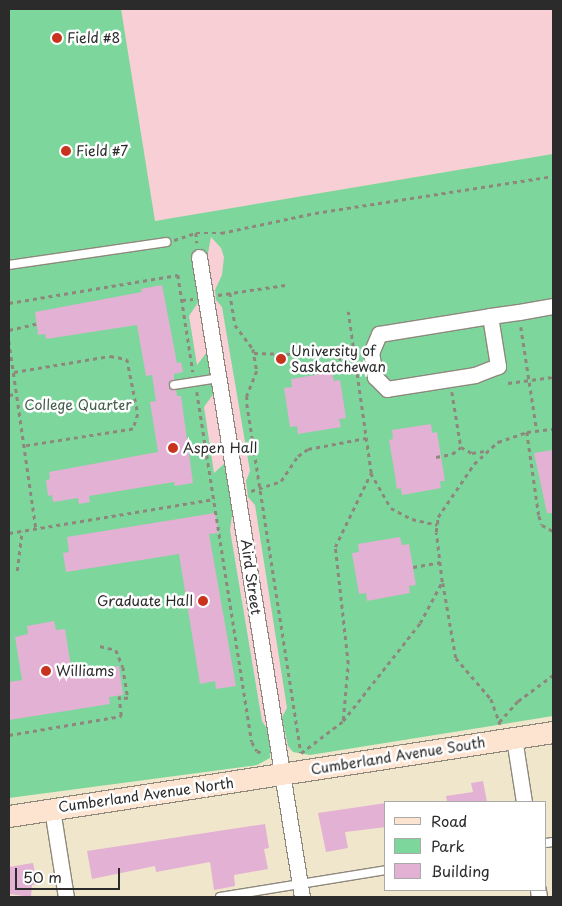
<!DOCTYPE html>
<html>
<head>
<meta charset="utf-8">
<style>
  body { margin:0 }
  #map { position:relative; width:562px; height:906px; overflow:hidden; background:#f0e6cc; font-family:"Playpen Sans",sans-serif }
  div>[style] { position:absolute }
  .built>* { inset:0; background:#f7cfd4 }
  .green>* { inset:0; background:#7dd69c }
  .building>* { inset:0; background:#e3b1d3 }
  .path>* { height:2.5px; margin-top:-1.25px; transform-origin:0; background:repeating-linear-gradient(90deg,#8e887c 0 4px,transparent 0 8px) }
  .roads { filter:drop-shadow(1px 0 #8e887c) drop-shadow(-1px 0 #8e887c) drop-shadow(0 1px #8e887c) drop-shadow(0 -1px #8e887c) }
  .service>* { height:8px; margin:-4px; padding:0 4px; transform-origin:4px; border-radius:4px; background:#fff }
  .minor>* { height:15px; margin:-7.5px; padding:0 7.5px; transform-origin:7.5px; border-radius:7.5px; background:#fff }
  .secondary>* { height:21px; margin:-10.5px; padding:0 10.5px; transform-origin:10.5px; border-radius:10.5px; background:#fde4d1 }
  .dots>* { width:14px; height:14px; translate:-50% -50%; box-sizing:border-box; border:2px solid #fff; border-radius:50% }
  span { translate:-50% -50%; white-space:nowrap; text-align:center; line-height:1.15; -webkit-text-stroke:5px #fff; paint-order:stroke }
  .poi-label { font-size:14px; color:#2b2b2b }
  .left { translate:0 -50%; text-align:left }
  .right { translate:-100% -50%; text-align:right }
  .park-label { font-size:14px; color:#445e4d }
  .street-label { font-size:14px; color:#2b2b2b }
  .frame { position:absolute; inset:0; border:10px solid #2b2b2b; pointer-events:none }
  .legend { position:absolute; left:384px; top:801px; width:162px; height:90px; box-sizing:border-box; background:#fff; border:1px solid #aaa; margin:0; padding:6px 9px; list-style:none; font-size:15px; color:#2b2b2b }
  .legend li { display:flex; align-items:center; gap:10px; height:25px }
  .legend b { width:25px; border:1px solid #aaa }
  .scale { position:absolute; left:15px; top:868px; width:105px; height:22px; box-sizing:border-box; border:2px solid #2b2b2b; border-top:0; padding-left:6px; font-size:15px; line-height:18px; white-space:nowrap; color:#2b2b2b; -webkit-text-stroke:4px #fff; paint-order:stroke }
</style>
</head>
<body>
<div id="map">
  <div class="built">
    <div style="clip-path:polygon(9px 9px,553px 9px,553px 709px,9px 793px)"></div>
  </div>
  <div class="green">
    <div style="clip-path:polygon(9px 9px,121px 9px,155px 221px,553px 154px,553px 716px,310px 755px,293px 752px,288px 746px,282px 717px,287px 708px,255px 505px,248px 497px,246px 481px,250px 471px,222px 307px,216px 300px,215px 290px,222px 275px,224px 257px,221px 248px,211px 237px,199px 301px,189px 316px,197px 365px,207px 352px,214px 393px,204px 407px,214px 473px,225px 463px,233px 508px,230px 530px,262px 721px,271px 735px,270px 758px,257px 765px,9px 798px)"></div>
  </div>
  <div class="building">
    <div style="clip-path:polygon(162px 285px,177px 363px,181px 362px,183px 372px,174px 374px,174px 379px,169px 386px,176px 390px,177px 396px,181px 396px,193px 483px,175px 486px,174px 482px,89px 496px,90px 502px,79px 504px,78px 498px,53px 502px,52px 495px,48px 496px,46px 480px,50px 479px,49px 472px,158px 452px,150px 402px,156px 401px,152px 375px,146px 376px,137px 325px,46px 339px,45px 334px,38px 335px,35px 312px,142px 292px,141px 289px)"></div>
    <div style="clip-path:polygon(332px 372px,334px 381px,340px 380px,346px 418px,339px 419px,341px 427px,298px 434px,297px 426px,290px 427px,284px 388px,292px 387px,291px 379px)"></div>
    <div style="clip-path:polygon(431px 424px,432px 433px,437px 432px,445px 481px,440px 481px,441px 488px,402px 495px,401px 488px,397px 489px,394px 469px,389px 440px,393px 439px,392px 430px)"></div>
    <div style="clip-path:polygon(553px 450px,553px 513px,547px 513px,534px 453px)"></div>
    <div style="clip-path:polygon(215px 513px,219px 533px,209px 534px,236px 686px,216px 689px,215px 681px,200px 684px,179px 554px,66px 572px,63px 553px,69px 552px,67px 537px)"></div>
    <div style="clip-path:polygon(400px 537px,402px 545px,409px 544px,416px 585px,409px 586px,410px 593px,367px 601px,366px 593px,359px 594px,352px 553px,359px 552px,358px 544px)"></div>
    <div style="clip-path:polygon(54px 621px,56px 630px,65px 629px,72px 673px,119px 666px,123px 695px,109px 697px,110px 704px,9px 720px,9px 682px,22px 680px,15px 637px,28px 634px,27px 626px)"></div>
    <div style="clip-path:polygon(483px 781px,487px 802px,447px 802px,446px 796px,473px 792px,471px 783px)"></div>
    <div style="clip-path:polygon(386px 803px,386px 827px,345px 832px,348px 848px,326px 852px,318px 813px)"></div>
    <div style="clip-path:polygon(265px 824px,269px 848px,264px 849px,268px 869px,234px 875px,235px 886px,214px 890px,210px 862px,156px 872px,155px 866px,92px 879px,87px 851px)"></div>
    <div style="clip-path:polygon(33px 863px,37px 884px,32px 885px,31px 897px,9px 894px,9px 867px)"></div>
  </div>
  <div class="path">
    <div style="left:196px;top:233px;width:10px;rotate:84deg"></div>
    <div style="left:174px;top:240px;width:23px;rotate:-18deg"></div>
    <div style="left:196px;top:233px;width:25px"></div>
    <div style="left:221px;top:233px;width:96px;rotate:-12deg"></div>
    <div style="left:315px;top:213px;width:241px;rotate:-8.8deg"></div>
    <div style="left:230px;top:293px;width:32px;rotate:81deg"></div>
    <div style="left:235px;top:325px;width:30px;rotate:53deg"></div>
    <div style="left:253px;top:349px;width:22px;rotate:80deg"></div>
    <div style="left:257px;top:371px;width:27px;rotate:112deg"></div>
    <div style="left:247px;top:396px;width:8px;rotate:90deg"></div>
    <div style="left:247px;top:404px;width:353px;rotate:81.2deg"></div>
    <div style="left:301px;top:753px;width:53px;rotate:-37.3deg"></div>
    <div style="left:343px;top:721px;width:125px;rotate:-51.8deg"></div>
    <div style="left:420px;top:623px;width:47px;rotate:-61.8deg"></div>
    <div style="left:442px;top:582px;width:50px;rotate:-96.8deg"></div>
    <div style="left:436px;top:532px;width:15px;rotate:-82deg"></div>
    <div style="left:438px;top:517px;width:64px;rotate:-55.8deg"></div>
    <div style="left:474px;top:464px;width:33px;rotate:-43deg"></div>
    <div style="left:498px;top:442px;width:31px;rotate:-19deg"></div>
    <div style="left:527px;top:432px;width:26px;rotate:-7deg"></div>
    <div style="left:218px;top:295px;width:68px;rotate:-8.5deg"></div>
    <div style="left:182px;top:300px;width:11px;rotate:-5deg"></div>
    <div style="left:9px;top:303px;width:171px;rotate:-9.4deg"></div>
    <div style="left:178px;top:275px;width:98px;rotate:81.2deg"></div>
    <div style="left:521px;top:327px;width:105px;rotate:81.3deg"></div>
    <div style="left:9px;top:330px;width:31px;rotate:-13deg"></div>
    <div style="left:9px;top:341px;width:190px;rotate:81.8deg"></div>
    <div style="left:254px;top:353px;width:75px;rotate:1.5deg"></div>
    <div style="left:329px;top:355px;width:9px;rotate:13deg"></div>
    <div style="left:338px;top:357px;width:22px;rotate:39deg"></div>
    <div style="left:14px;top:372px;width:97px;rotate:-9.5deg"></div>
    <div style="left:110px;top:356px;width:17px;rotate:10deg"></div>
    <div style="left:127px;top:359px;width:56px;rotate:78.7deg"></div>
    <div style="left:138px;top:414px;width:16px;rotate:108deg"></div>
    <div style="left:133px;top:429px;width:109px;rotate:171.1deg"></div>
    <div style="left:508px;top:383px;width:45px;rotate:-7.6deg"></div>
    <div style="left:197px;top:392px;width:354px;rotate:81.1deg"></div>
    <div style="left:252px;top:742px;width:10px;rotate:61deg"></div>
    <div style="left:257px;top:751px;width:8px;rotate:23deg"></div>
    <div style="left:452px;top:392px;width:56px;rotate:80.7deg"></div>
    <div style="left:9px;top:395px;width:7px;rotate:-8deg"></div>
    <div style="left:527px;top:432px;width:85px;rotate:81.9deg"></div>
    <div style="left:539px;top:516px;width:9px;rotate:72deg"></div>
    <div style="left:542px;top:525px;width:13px;rotate:29deg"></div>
    <div style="left:436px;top:457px;width:16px;rotate:-11deg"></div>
    <div style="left:452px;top:454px;width:11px;rotate:-38deg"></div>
    <div style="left:461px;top:447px;width:13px;rotate:29deg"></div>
    <div style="left:472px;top:453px;width:12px;rotate:-9deg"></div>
    <div style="left:371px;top:473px;width:40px;rotate:60.3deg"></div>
    <div style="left:391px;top:508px;width:24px;rotate:28deg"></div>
    <div style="left:412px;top:519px;width:26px;rotate:13deg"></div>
    <div style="left:251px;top:491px;width:32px;rotate:-18deg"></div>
    <div style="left:281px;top:481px;width:30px;rotate:-56deg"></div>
    <div style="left:298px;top:456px;width:12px;rotate:-35deg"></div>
    <div style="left:308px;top:449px;width:59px;rotate:-10.7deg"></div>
    <div style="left:9px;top:533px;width:208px;rotate:-9.4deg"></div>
    <div style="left:413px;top:567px;width:29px;rotate:-10deg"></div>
    <div style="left:17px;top:571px;width:40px;rotate:-82.9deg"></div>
    <div style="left:443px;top:583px;width:76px;rotate:80.2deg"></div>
    <div style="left:456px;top:658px;width:54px;rotate:49.5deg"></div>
    <div style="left:491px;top:699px;width:27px;rotate:70deg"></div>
    <div style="left:100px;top:646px;width:16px;rotate:14deg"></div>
    <div style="left:116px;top:650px;width:18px;rotate:68deg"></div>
    <div style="left:123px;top:667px;width:31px;rotate:81deg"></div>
    <div style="left:128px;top:698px;width:8px;rotate:173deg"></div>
    <div style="left:343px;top:720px;width:56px;rotate:-84.9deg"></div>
    <div style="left:348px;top:664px;width:118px;rotate:-96.3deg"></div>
    <div style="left:335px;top:547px;width:82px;rotate:-64.1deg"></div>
    <div style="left:371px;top:473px;width:163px;rotate:-98.1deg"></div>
    <div style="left:499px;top:722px;width:28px;rotate:-48deg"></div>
    <div style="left:518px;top:701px;width:44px;rotate:-36.6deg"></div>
    <div style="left:9px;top:735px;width:114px;rotate:-9.6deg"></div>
    <div style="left:121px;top:716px;width:20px;rotate:-96deg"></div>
  </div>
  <div class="roads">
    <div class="service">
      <div style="left:9px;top:265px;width:159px;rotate:-8.3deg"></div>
      <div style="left:174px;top:385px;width:46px;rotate:-8.8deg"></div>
      <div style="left:546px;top:843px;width:7px;rotate:-8deg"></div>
      <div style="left:220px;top:897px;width:168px;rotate:-9.2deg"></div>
    </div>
    <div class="minor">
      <div style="left:199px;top:257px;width:648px;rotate:80.86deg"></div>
      <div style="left:490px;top:316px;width:51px;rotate:80.9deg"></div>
      <div style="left:498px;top:366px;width:25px;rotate:159deg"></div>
      <div style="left:475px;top:375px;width:89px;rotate:171deg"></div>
      <div style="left:387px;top:389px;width:17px;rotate:-135deg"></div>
      <div style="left:375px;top:377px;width:24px;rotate:-99deg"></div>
      <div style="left:371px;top:353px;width:21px;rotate:-67deg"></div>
      <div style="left:379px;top:334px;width:112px;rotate:-9.2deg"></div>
      <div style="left:490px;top:316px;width:29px;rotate:-8deg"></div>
      <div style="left:519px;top:312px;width:35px;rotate:-10deg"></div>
      <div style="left:514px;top:738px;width:65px;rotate:81.1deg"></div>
      <div style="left:52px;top:809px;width:89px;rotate:81deg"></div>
      <div style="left:538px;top:890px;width:7px;rotate:82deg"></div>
    </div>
    <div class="secondary">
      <div style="left:9px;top:816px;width:550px;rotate:-8.78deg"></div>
    </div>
  </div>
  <div class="dots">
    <div style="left:57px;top:38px;background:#c8321e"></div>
    <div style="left:66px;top:151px;background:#c8321e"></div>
    <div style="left:281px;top:359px;background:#c8321e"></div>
    <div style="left:173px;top:448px;background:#c8321e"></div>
    <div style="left:203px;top:601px;background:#c8321e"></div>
    <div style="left:46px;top:671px;background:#c8321e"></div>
  </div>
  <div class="poi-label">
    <span class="left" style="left:67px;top:38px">Field #8</span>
    <span class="left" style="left:76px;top:151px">Field #7</span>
    <span class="left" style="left:291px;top:359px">University of<br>Saskatchewan</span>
    <span class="left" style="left:183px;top:448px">Aspen Hall</span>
    <span class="right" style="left:193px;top:601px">Graduate Hall</span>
    <span class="left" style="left:56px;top:671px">Williams</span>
  </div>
  <div class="park-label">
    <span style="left:78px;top:405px">College Quarter</span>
  </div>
  <div class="street-label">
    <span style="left:251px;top:577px;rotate:82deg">Aird Street</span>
    <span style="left:398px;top:756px;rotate:-9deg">Cumberland Avenue South</span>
    <span style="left:146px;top:795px;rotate:-8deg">Cumberland Avenue North</span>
  </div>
  <div class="frame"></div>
  <ul class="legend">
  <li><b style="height:6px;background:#fde4d1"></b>Road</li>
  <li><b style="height:14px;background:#7dd69c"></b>Park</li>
  <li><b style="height:14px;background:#e3b1d3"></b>Building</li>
  </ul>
  <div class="scale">50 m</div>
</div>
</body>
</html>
